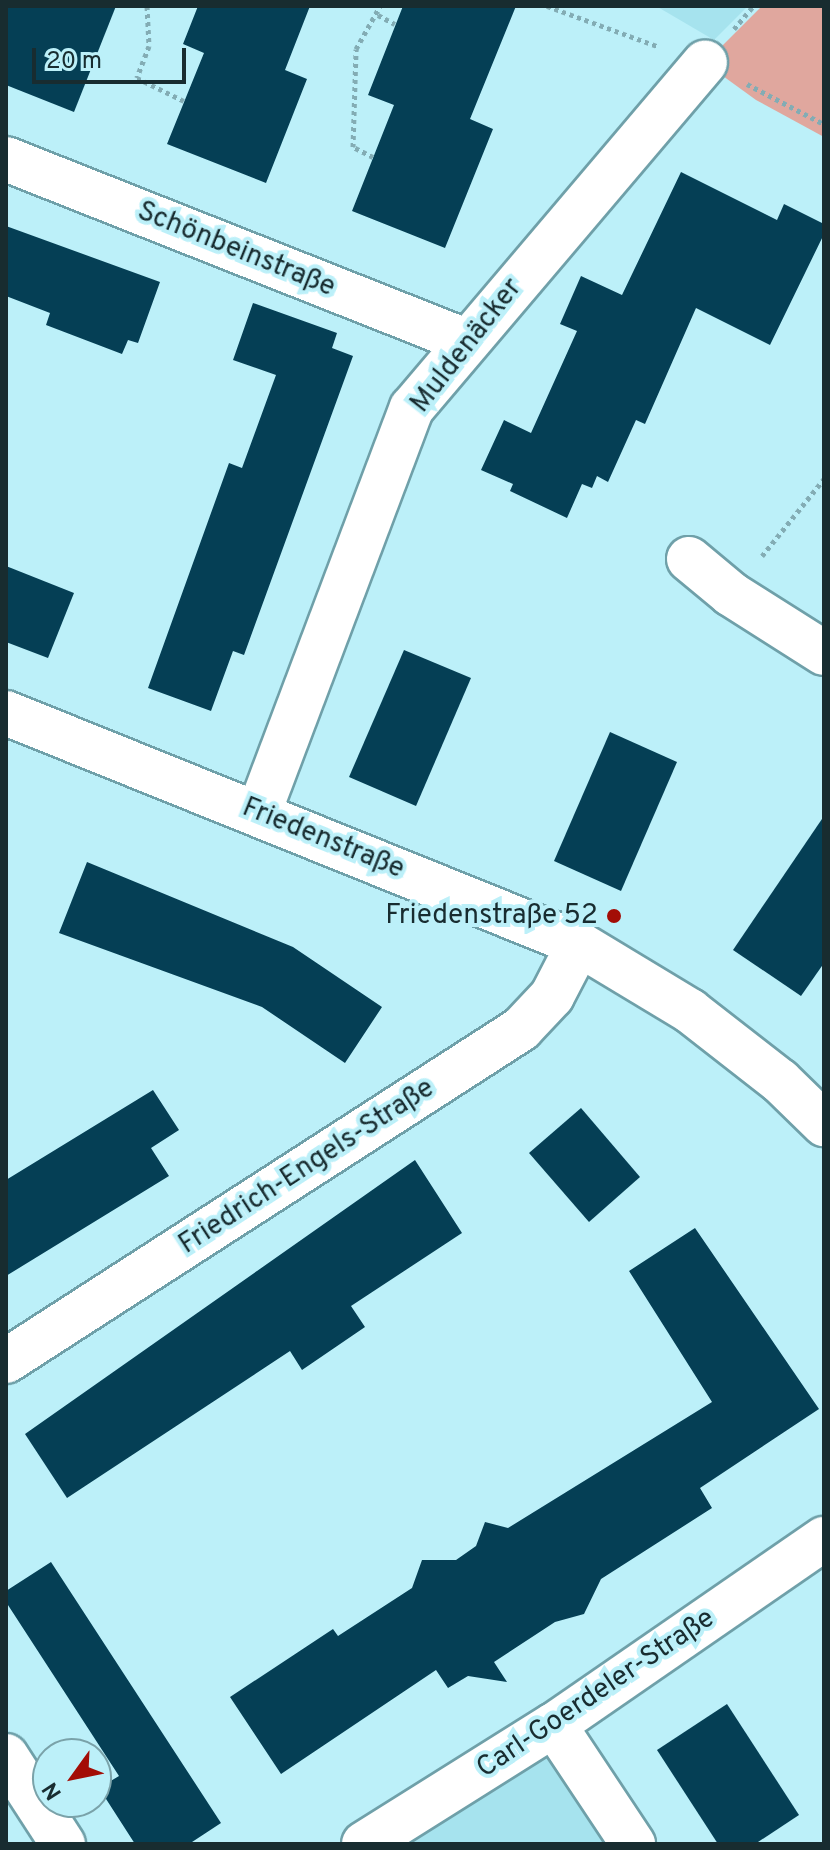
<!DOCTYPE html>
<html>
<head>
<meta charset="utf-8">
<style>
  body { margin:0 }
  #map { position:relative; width:830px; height:1850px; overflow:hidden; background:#bcf0f9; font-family:Overpass,sans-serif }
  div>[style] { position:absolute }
  .built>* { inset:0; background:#a6e3ee }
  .green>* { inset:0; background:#e0a79e }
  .building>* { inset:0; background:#053f55 }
  .path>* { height:5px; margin-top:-2.5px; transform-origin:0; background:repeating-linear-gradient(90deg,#83acb4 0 4px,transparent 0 8px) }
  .roads { filter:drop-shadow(2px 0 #6fa0a9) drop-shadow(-2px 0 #6fa0a9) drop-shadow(0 2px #6fa0a9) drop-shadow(0 -2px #6fa0a9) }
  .minor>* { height:44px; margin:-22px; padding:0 22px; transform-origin:22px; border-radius:22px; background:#fff }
  .dots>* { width:22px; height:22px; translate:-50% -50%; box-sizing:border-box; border:4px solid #bcf0f9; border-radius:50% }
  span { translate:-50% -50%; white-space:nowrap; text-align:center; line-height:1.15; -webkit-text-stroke:8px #bcf0f9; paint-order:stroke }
  .street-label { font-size:28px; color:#182c30 }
  .poi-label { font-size:28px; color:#182c30 }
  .right { translate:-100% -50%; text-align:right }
  .frame { position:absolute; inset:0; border:8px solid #182c30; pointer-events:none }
  .north { position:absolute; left:32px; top:1738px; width:80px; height:80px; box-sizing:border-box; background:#bcf0f9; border:2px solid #7aa2a9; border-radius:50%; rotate:237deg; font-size:22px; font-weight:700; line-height:32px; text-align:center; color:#182c30 }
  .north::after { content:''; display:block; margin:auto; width:28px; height:36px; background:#a30d06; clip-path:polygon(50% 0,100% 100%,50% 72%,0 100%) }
  .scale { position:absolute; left:32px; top:48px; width:154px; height:36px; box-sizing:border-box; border:4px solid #182c30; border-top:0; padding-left:10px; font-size:24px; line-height:28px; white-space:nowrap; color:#182c30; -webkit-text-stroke:6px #bcf0f9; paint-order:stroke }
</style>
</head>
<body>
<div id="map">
  <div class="built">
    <div style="clip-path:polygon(656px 6px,748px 6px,714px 40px)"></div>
    <div style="clip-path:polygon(556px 1711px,639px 1844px,354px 1844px)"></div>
  </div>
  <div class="green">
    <div style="clip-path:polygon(762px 6px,824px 6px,824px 137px,756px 100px,705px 63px)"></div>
  </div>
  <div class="building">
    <div style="clip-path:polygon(6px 6px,116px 6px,74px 112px,6px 85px)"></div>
    <div style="clip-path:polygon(198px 6px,310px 6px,285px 70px,307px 79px,266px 183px,167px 144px,204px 53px,183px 44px)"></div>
    <div style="clip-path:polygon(403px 6px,516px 6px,470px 119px,493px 129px,445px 248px,352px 211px,394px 105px,368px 95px)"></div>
    <div style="clip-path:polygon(681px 172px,777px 220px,784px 204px,824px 224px,824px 234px,770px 345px,696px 308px,645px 424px,636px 420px,608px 482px,597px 476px,592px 488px,582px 484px,567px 518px,510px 491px,513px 484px,481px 470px,504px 420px,531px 433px,577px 331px,560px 324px,581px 276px,622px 295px)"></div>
    <div style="clip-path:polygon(6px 226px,160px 282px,138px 343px,128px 340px,122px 354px,46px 325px,50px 313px,6px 296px)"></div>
    <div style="clip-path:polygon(253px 303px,337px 333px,332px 348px,353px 356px,244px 655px,233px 651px,211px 711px,148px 688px,229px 463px,242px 468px,276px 375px,233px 360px)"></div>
    <div style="clip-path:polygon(6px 566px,74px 593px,48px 658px,6px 642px)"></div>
    <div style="clip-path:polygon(404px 650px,471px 678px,416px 806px,349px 777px)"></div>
    <div style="clip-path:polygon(610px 732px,677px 762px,621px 891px,554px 861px)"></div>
    <div style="clip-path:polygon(824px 816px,824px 963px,801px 996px,733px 950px)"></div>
    <div style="clip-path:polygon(87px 862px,293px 947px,382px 1007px,345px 1063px,262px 1007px,59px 933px)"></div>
    <div style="clip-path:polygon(153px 1090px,179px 1130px,151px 1148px,169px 1176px,6px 1276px,6px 1180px)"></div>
    <div style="clip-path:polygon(581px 1108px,640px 1177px,589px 1222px,529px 1153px)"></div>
    <div style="clip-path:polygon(415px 1160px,462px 1233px,351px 1306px,365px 1327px,302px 1370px,290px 1351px,67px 1498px,25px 1434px)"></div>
    <div style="clip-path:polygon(695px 1228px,819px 1409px,700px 1488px,712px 1508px,601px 1579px,584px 1614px,555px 1622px,494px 1662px,507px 1682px,468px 1676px,448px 1688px,436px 1670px,281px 1774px,230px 1697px,333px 1629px,338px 1636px,412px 1588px,422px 1560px,456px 1560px,476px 1546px,485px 1522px,508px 1528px,712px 1402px,629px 1271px)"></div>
    <div style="clip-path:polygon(51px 1562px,221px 1823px,189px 1844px,135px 1844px,99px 1788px,119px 1776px,6px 1602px,6px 1591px)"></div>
    <div style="clip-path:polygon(727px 1704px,799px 1815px,755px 1844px,718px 1844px,657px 1750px)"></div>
  </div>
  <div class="path">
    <div style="left:147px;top:6px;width:40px;rotate:87.1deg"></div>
    <div style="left:149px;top:46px;width:34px;rotate:111deg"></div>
    <div style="left:137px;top:78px;width:52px;rotate:26.1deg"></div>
    <div style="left:547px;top:6px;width:117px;rotate:20deg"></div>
    <div style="left:378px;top:15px;width:19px;rotate:28deg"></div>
    <div style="left:734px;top:29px;width:30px;rotate:-50deg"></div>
    <div style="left:747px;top:84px;width:87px;rotate:27.5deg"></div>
    <div style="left:373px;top:157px;width:22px;rotate:-153deg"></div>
    <div style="left:353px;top:147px;width:98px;rotate:-88.2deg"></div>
    <div style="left:356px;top:49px;width:49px;rotate:-60.8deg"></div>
    <div style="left:762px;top:556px;width:99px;rotate:-51.2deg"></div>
  </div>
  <div class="roads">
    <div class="minor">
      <div style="left:6px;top:159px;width:495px;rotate:21.6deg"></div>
      <div style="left:689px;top:559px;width:55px;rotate:39.8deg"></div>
      <div style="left:731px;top:594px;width:110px;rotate:32.4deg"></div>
      <div style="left:6px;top:713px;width:618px;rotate:21.96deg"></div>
      <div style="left:579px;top:944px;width:130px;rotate:31.1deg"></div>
      <div style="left:690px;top:1011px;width:114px;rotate:37.9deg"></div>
      <div style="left:780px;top:1081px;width:62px;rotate:44.3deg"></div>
      <div style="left:259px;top:812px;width:432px;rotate:-69.3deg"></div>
      <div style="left:412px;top:408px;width:453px;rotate:-49.7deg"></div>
      <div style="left:6px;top:1361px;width:613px;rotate:-32.81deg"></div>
      <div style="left:521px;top:1029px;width:45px;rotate:-46.8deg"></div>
      <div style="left:552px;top:996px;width:59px;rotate:-62.6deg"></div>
      <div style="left:554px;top:1725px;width:143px;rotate:56.4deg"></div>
      <div style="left:6px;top:1756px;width:105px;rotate:57.1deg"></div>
      <div style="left:364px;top:1844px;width:224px;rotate:-32.1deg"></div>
      <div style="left:554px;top:1725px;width:328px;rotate:-34.6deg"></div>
    </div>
  </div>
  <div class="dots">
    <div style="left:614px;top:916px;background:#a30d06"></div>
  </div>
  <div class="street-label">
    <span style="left:236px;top:250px;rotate:22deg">Schönbeinstraße</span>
    <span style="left:467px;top:346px;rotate:-52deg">Muldenäcker</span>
    <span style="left:323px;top:839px;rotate:22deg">Friedenstraße</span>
    <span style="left:307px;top:1167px;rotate:-33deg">Friedrich-Engels-Straße</span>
    <span style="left:596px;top:1694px;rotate:-34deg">Carl-Goerdeler-Straße</span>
  </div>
  <div class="poi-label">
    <span class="right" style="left:598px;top:916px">Friedenstraße 52</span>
  </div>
  <div class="frame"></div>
  <div class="north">N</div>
  <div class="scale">20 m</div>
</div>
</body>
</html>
